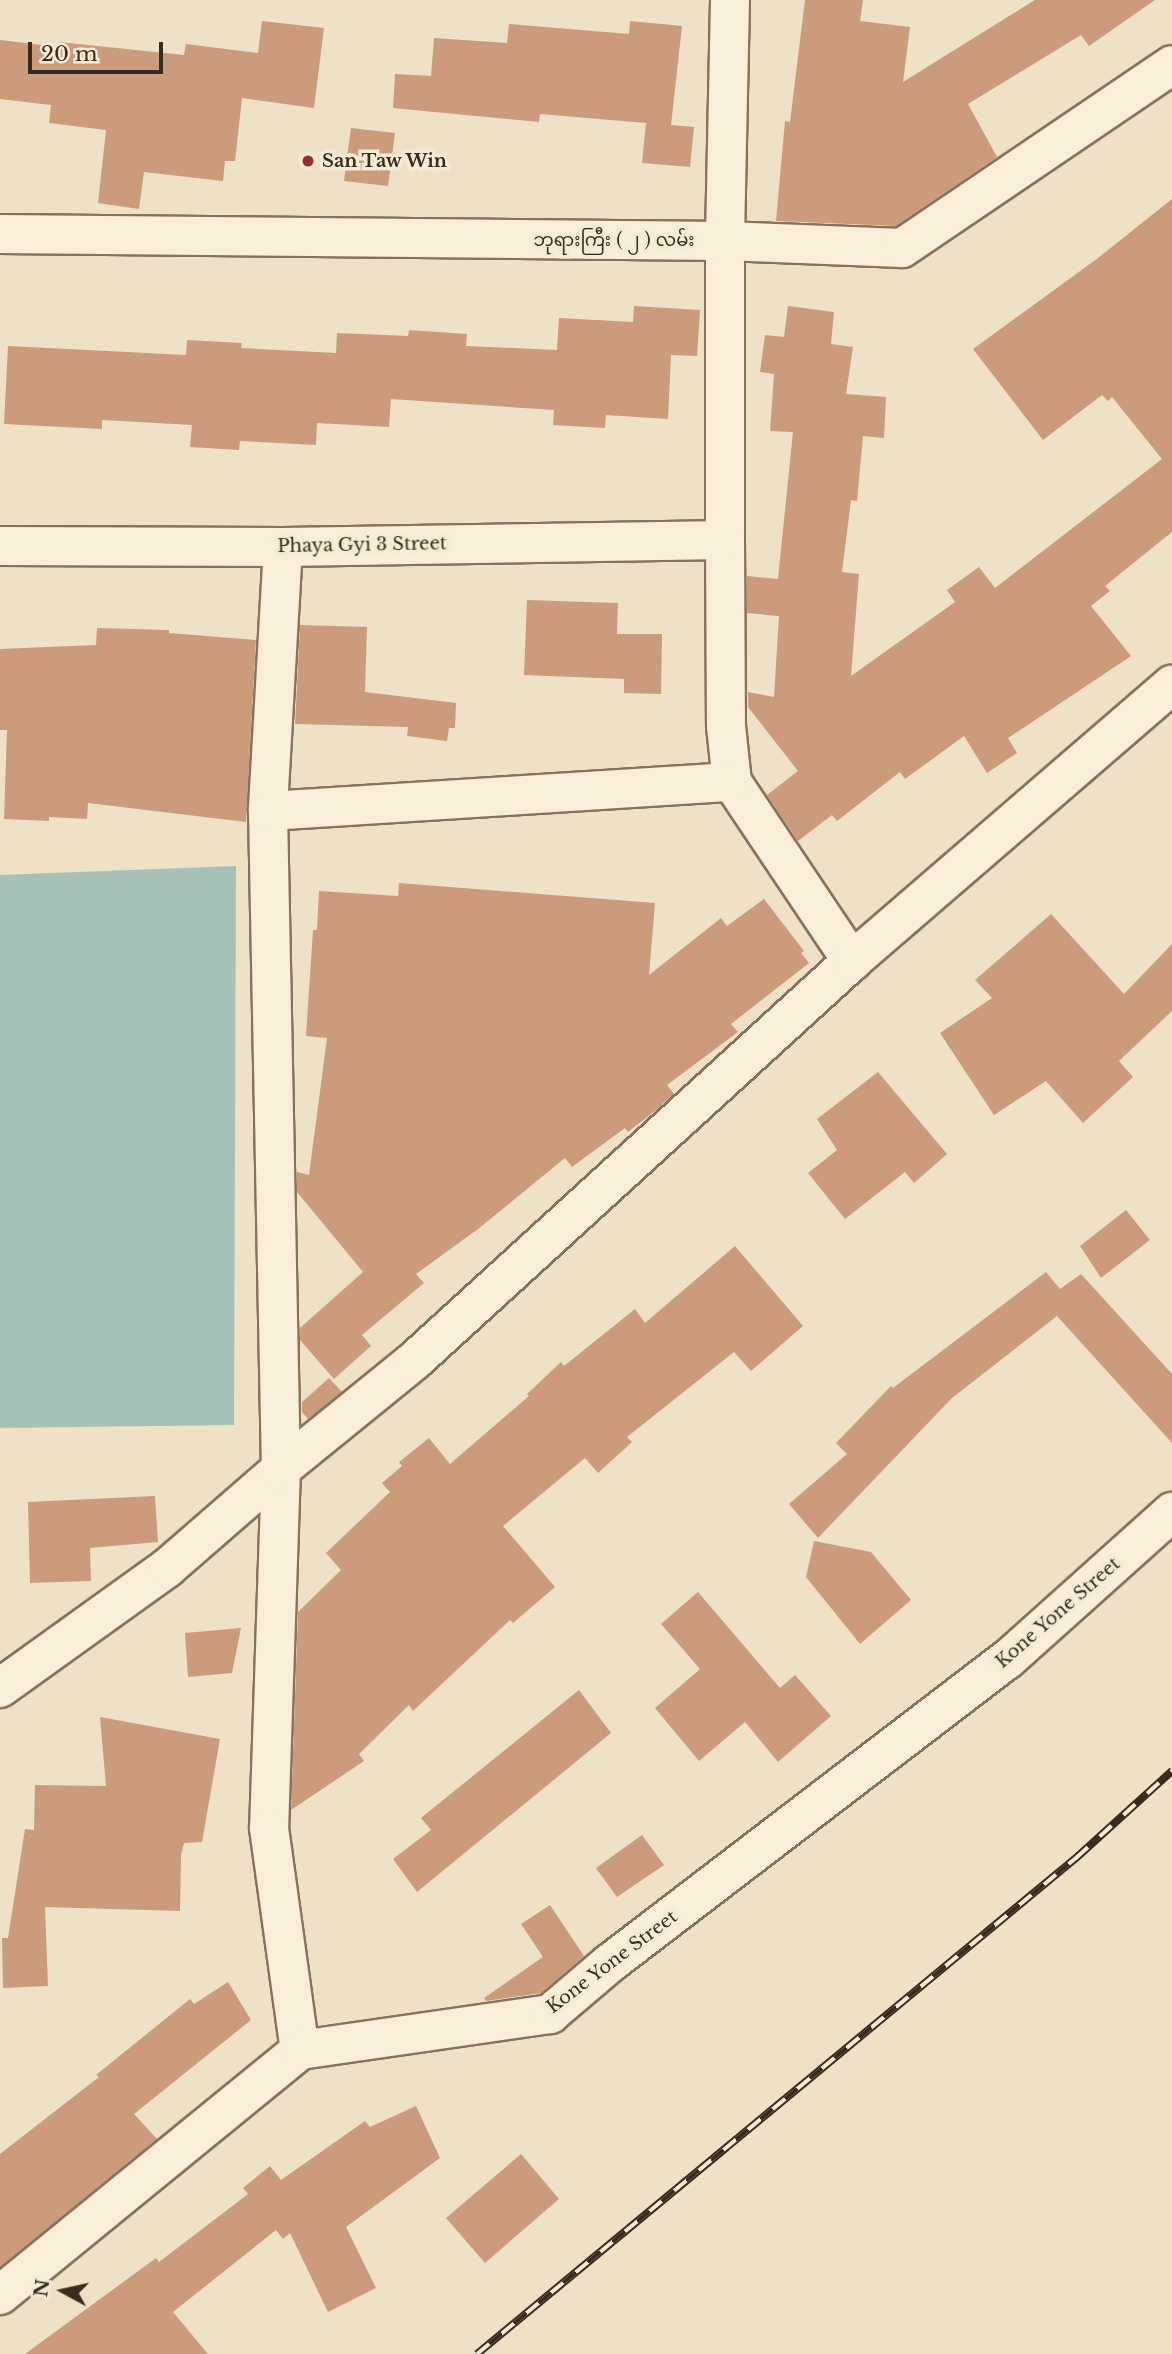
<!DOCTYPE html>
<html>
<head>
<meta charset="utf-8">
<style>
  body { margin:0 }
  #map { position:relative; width:1172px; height:2354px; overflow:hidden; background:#eee1c6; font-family:"Libre Baskerville","Noto Sans Myanmar",serif }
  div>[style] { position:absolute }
  .water>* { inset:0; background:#a7c1b9 }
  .building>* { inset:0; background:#cb9b7c }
  .roads { filter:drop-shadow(2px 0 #89725c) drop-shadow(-2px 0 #89725c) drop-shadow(0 2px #89725c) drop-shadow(0 -2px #89725c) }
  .minor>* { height:38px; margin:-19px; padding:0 19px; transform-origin:19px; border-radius:19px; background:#f8eed9 }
  .rail>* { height:8px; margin-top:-4px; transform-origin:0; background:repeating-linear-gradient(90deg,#f5ebd5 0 16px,#392b1f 0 32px); box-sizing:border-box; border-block:2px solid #392b1f }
  .dots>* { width:19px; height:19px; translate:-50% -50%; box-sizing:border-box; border:4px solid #f5ebd5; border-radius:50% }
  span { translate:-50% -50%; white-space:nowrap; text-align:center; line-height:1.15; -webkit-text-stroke:7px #f5ebd5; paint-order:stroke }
  .poi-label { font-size:18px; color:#392b1f; font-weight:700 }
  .left { translate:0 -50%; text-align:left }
  .street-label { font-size:18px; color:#392b1f }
  .north { position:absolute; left:28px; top:2256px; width:70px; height:70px; -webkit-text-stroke:5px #f5ebd5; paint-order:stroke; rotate:278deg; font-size:19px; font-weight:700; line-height:28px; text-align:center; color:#392b1f }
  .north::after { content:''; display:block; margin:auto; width:24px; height:32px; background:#392b1f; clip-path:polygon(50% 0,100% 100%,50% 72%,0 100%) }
  .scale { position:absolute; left:28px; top:42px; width:135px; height:32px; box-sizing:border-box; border:4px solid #392b1f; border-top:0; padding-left:9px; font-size:21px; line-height:24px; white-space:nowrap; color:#392b1f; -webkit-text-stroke:5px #f5ebd5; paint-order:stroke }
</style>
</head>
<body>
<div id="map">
  <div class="water">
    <div style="clip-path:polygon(236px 866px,234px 1425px,0 1428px,0 875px)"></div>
  </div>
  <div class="building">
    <div style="clip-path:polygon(805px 0,863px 0,860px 21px,910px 27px,903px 82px,1035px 0,1155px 0,1089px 46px,1081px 35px,968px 104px,997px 157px,896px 226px,776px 221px,785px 121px,790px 122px)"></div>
    <div style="clip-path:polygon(262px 21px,324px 28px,314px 108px,242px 98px,235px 161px,225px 161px,223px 181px,144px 172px,139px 209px,98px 203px,106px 130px,49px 123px,51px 105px,0 99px,0 40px,59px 47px,59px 42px,184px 55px,186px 44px,258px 53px)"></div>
    <div style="clip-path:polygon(630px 21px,682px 26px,671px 125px,694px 127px,690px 167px,642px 163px,646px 123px,540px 114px,539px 122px,393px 108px,395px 74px,431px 76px,434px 38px,507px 43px,509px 24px,629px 34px)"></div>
    <div style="clip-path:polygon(351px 128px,395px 133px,388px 186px,344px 181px)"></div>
    <div style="clip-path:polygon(1172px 199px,1172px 532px,1105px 586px,1110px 591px,1091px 606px,1131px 656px,1008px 738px,1017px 753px,987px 773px,964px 736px,905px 779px,900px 772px,837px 821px,832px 815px,798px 841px,767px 795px,798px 771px,748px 707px,748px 692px,774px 697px,779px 616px,747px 613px,747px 576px,778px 579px,793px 432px,770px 431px,774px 374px,760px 372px,765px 335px,784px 337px,788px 306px,834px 312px,831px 344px,853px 347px,846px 394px,886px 397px,884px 438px,863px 436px,857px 501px,851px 500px,842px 572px,859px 574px,851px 676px,955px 602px,947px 590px,979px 567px,995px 588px,1162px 459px,1112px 397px,1108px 401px,1102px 395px,1043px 440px,973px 349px,1098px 258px)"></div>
    <div style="clip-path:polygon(634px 306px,700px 310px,697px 356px,671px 355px,668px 419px,606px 415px,605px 428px,553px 425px,554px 410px,391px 399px,389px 427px,317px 423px,316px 445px,240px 441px,239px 450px,190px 447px,192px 425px,102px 420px,102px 429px,4px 424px,8px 346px,186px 355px,187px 340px,242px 343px,241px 348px,336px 353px,337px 333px,408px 336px,409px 330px,467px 334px,466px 346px,557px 350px,559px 318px,633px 322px)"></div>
    <div style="clip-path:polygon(527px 600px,618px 603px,617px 634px,662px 634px,661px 694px,624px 693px,624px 679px,524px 675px)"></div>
    <div style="clip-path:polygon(300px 625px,367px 627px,365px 692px,456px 703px,455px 728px,449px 728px,447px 741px,407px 736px,408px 727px,295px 724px)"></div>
    <div style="clip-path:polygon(97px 628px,169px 630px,169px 633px,256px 640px,246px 822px,88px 803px,87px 819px,49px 817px,49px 821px,4px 819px,7px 730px,0 730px,0 649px,96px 645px)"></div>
    <div style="clip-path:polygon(399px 883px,655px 903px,649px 975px,721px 918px,727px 926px,764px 899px,804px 951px,801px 953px,809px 963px,731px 1024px,738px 1032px,667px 1085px,674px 1094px,656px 1110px,628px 1132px,625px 1128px,572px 1167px,565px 1158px,478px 1229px,416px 1274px,424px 1283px,362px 1335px,371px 1346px,334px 1379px,300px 1340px,300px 1328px,363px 1272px,297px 1192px,297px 1172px,309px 1175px,327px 1038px,306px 1036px,313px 930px,317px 930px,319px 891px,398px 896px)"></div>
    <div style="clip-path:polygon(1051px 914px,1124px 994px,1172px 944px,1172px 1011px,1119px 1061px,1133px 1077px,1083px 1123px,1046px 1081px,994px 1115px,940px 1033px,992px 998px,975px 980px)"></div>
    <div style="clip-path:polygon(878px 1072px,947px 1154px,914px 1183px,905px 1172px,845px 1219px,808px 1173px,837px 1150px,817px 1119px)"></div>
    <div style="clip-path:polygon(1126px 1210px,1150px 1240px,1101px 1278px,1080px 1246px)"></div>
    <div style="clip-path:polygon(735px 1246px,803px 1326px,751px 1371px,734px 1352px,627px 1437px,632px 1442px,598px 1473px,585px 1458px,503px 1526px,555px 1587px,513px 1623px,510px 1620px,413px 1711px,409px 1705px,359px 1754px,364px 1761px,291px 1810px,298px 1612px,341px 1570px,326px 1553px,390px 1492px,382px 1483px,402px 1466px,399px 1462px,429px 1438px,450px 1464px,529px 1396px,527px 1394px,561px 1362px,564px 1366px,635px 1309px,645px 1323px)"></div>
    <div style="clip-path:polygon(1046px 1272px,1060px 1289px,1081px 1274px,1172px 1374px,1172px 1443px,1057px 1316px,952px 1398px,818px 1538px,789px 1504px,847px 1454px,836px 1443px,891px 1386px,893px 1388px)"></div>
    <div style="clip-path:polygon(329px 1378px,342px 1392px,308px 1419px,302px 1412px,302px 1402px)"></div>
    <div style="clip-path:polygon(155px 1496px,158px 1542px,90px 1548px,91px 1581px,30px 1583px,28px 1502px)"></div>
    <div style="clip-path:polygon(814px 1541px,871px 1552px,911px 1600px,860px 1644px,806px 1577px)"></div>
    <div style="clip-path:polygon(698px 1592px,780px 1688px,795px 1675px,831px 1716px,778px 1762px,745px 1722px,699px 1761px,655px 1708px,700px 1669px,661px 1624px)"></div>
    <div style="clip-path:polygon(241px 1628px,232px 1673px,188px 1677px,185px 1633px)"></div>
    <div style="clip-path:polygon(579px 1690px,611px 1733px,417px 1892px,393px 1859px,431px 1830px,421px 1818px)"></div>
    <div style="clip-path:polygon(100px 1717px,220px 1739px,202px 1842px,184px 1843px,181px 1855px,180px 1911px,45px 1907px,48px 1986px,3px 1988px,2px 1938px,8px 1938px,25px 1829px,34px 1830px,35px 1785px,106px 1786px)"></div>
    <div style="clip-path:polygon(642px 1835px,664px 1865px,617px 1897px,596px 1868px)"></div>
    <div style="clip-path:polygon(550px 1905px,584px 1956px,541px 1993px,486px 2001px,484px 1998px,543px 1957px,521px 1924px)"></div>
    <div style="clip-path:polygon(228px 1982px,251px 2020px,134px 2114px,157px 2139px,0 2267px,0 2154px,99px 2077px,96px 2075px,190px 1999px,194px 2004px)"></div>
    <div style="clip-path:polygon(416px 2106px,440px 2158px,346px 2227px,376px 2288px,328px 2312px,290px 2233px,283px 2239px,276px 2230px,173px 2312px,208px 2354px,25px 2354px,156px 2258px,159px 2262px,248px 2194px,243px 2188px,270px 2166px,281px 2180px,365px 2121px,370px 2127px)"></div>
    <div style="clip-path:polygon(521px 2154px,559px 2199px,485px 2263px,446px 2218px)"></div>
  </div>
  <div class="roads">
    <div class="minor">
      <div style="left:730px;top:0;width:241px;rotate:91.2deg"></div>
      <div style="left:725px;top:241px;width:299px;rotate:90deg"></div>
      <div style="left:725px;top:540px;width:186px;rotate:89.7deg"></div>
      <div style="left:726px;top:726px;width:56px;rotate:83.9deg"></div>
      <div style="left:732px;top:782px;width:216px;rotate:56.2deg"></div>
      <div style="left:0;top:234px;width:725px;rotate:0.55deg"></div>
      <div style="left:725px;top:241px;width:177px;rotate:2.3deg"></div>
      <div style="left:902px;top:248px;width:326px;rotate:-34.1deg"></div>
      <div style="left:0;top:546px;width:283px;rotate:0.2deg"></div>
      <div style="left:283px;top:547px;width:442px;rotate:-0.9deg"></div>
      <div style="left:283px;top:547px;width:264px;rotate:93.3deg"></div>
      <div style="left:268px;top:811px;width:658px;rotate:88.87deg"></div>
      <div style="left:281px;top:1469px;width:359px;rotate:91.9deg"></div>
      <div style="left:269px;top:1828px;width:224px;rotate:82.1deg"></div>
      <div style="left:268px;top:811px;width:465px;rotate:-3.6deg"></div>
      <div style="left:0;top:1688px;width:206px;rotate:-35.7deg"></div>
      <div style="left:167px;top:1568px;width:151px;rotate:-41deg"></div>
      <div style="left:281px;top:1469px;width:171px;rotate:-39.1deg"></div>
      <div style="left:414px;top:1361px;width:593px;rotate:-42.4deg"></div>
      <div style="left:852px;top:961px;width:423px;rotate:-40.8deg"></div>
      <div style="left:0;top:2295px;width:387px;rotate:-39.2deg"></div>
      <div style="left:300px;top:2050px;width:253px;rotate:-8.2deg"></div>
      <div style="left:550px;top:2014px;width:79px;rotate:-40.4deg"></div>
      <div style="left:610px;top:1963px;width:499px;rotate:-37.4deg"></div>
      <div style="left:1007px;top:1660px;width:222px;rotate:-41.9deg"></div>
    </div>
  </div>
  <div class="rail">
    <div style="left:477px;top:2354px;width:778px;rotate:-39.63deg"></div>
    <div style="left:1076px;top:1858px;width:130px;rotate:-42.2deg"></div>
  </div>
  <div class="dots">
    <div style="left:308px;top:161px;background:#962d30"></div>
  </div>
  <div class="poi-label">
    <span class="left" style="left:322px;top:161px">San Taw Win</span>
  </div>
  <div class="street-label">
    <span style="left:614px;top:240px">ဘုရားကြီး ( ၂ ) လမ်း</span>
    <span style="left:362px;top:545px;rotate:-1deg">Phaya Gyi 3 Street</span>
    <span style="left:1058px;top:1613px;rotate:-41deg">Kone Yone Street</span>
    <span style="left:612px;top:1962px;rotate:-37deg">Kone Yone Street</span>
  </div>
  <div class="north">N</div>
  <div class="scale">20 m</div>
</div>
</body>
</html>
